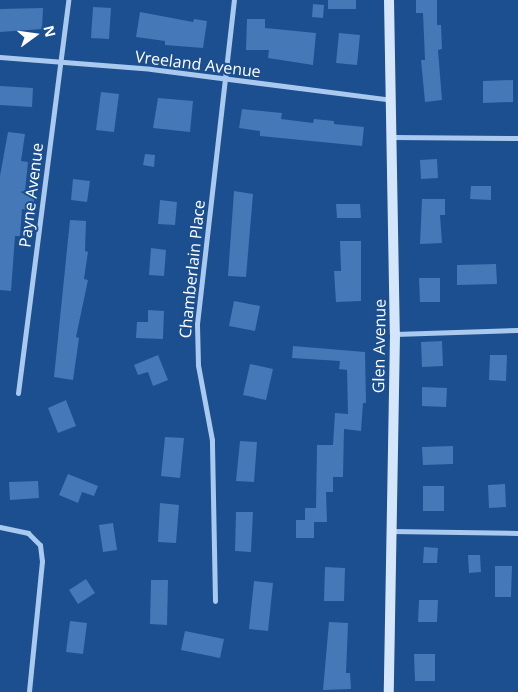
<!DOCTYPE html>
<html>
<head>
<meta charset="utf-8">
<style>
  body { margin:0 }
  #map { position:relative; width:518px; height:692px; overflow:hidden; background:#1b4f8f; font-family:"Open Sans",sans-serif }
  div>[style] { position:absolute }
  .building>* { inset:0; background:#4478b7 }
  .street>* { height:5px; margin:-2.5px; padding:0 2.5px; transform-origin:2.5px; border-radius:2.5px; background:#a9c9ee }
  .secondary>* { height:10px; margin:-5px; padding:0 5px; transform-origin:5px; border-radius:5px; background:#d6e6fa }
  span { translate:-50% -50%; white-space:nowrap; text-align:center; line-height:1.15; -webkit-text-stroke:4px #1b4f8f; paint-order:stroke }
  .street-label { font-size:16px; color:#fff }
  .north { position:absolute; left:10px; top:10px; width:50px; height:50px; -webkit-text-stroke:4px #1b4f8f; paint-order:stroke; rotate:76deg; font-size:14px; font-weight:700; line-height:20px; text-align:center; color:#fff }
  .north::after { content:''; display:block; margin:auto; width:18px; height:22px; background:#fff; clip-path:polygon(50% 0,100% 100%,50% 72%,0 100%) }
</style>
</head>
<body>
<div id="map">
  <div class="building">
    <div style="clip-path:polygon(328px 0,356px 0,356px 9px,328px 9px)"></div>
    <div style="clip-path:polygon(416px 0,437px 0,437px 25px,441px 25px,442px 49px,438px 50px,442px 100px,425px 102px,421px 60px,425px 60px,423px 13px,416px 13px)"></div>
    <div style="clip-path:polygon(313px 4px,324px 5px,323px 18px,312px 17px)"></div>
    <div style="clip-path:polygon(93px 7px,111px 8px,109px 39px,91px 38px)"></div>
    <div style="clip-path:polygon(43px 8px,42px 29px,0 32px,0 9px)"></div>
    <div style="clip-path:polygon(140px 12px,193px 22px,194px 19px,207px 21px,203px 48px,165px 45px,165px 41px,136px 37px)"></div>
    <div style="clip-path:polygon(247px 19px,265px 19px,265px 28px,316px 33px,313px 65px,268px 58px,269px 50px,246px 50px)"></div>
    <div style="clip-path:polygon(339px 33px,360px 35px,357px 65px,336px 63px)"></div>
    <div style="clip-path:polygon(513px 80px,513px 102px,483px 103px,483px 81px)"></div>
    <div style="clip-path:polygon(0 86px,33px 88px,32px 107px,0 105px)"></div>
    <div style="clip-path:polygon(101px 92px,119px 94px,114px 132px,96px 130px)"></div>
    <div style="clip-path:polygon(158px 98px,193px 101px,190px 132px,153px 128px)"></div>
    <div style="clip-path:polygon(242px 109px,282px 113px,281px 119px,313px 123px,314px 119px,334px 121px,334px 124px,364px 127px,362px 146px,260px 136px,260px 131px,239px 128px)"></div>
    <div style="clip-path:polygon(8px 132px,25px 134px,21px 161px,28px 162px,25px 191px,35px 192px,33px 211px,22px 209px,20px 236px,15px 236px,11px 291px,0 290px,0 176px)"></div>
    <div style="clip-path:polygon(145px 154px,155px 155px,154px 167px,143px 165px)"></div>
    <div style="clip-path:polygon(437px 159px,438px 178px,421px 179px,420px 160px)"></div>
    <div style="clip-path:polygon(73px 179px,90px 181px,87px 202px,71px 200px)"></div>
    <div style="clip-path:polygon(471px 186px,491px 186px,491px 200px,470px 199px)"></div>
    <div style="clip-path:polygon(234px 191px,253px 194px,246px 277px,228px 276px)"></div>
    <div style="clip-path:polygon(422px 199px,445px 199px,445px 215px,440px 215px,442px 243px,420px 244px)"></div>
    <div style="clip-path:polygon(160px 200px,177px 202px,175px 225px,158px 224px)"></div>
    <div style="clip-path:polygon(336px 204px,360px 204px,361px 218px,337px 218px)"></div>
    <div style="clip-path:polygon(70px 220px,86px 221px,85px 251px,88px 252px,84px 279px,88px 280px,76px 337px,79px 338px,73px 380px,54px 377px)"></div>
    <div style="clip-path:polygon(340px 241px,361px 241px,361px 301px,336px 302px,334px 271px,341px 271px)"></div>
    <div style="clip-path:polygon(151px 248px,166px 250px,164px 276px,149px 275px)"></div>
    <div style="clip-path:polygon(496px 264px,497px 284px,457px 285px,457px 265px)"></div>
    <div style="clip-path:polygon(419px 278px,440px 278px,440px 302px,420px 302px)"></div>
    <div style="clip-path:polygon(234px 301px,260px 306px,255px 331px,229px 326px)"></div>
    <div style="clip-path:polygon(148px 310px,164px 311px,163px 339px,136px 338px,137px 322px,148px 322px)"></div>
    <div style="clip-path:polygon(442px 341px,443px 366px,422px 367px,421px 342px)"></div>
    <div style="clip-path:polygon(293px 346px,365px 352px,366px 403px,363px 403px,361px 431px,344px 429px,343px 477px,333px 477px,333px 492px,326px 492px,327px 522px,314px 522px,314px 538px,296px 538px,296px 520px,305px 520px,305px 508px,316px 508px,317px 445px,333px 445px,335px 413px,348px 414px,347px 370px,339px 369px,340px 361px,292px 358px)"></div>
    <div style="clip-path:polygon(158px 355px,168px 380px,153px 386px,148px 372px,138px 375px,134px 365px)"></div>
    <div style="clip-path:polygon(490px 355px,507px 355px,506px 381px,489px 380px)"></div>
    <div style="clip-path:polygon(250px 364px,273px 369px,266px 400px,243px 395px)"></div>
    <div style="clip-path:polygon(422px 387px,447px 388px,446px 407px,422px 406px)"></div>
    <div style="clip-path:polygon(66px 400px,76px 426px,58px 433px,48px 408px)"></div>
    <div style="clip-path:polygon(165px 437px,184px 438px,180px 478px,161px 476px)"></div>
    <div style="clip-path:polygon(240px 441px,257px 442px,254px 482px,236px 481px)"></div>
    <div style="clip-path:polygon(453px 446px,453px 464px,423px 465px,422px 447px)"></div>
    <div style="clip-path:polygon(68px 474px,98px 486px,94px 496px,82px 492px,78px 503px,59px 495px)"></div>
    <div style="clip-path:polygon(38px 481px,39px 498px,10px 500px,9px 482px)"></div>
    <div style="clip-path:polygon(505px 484px,506px 507px,489px 508px,488px 485px)"></div>
    <div style="clip-path:polygon(423px 486px,444px 486px,444px 511px,423px 511px)"></div>
    <div style="clip-path:polygon(160px 503px,179px 505px,176px 543px,158px 542px)"></div>
    <div style="clip-path:polygon(236px 512px,253px 512px,251px 552px,235px 551px)"></div>
    <div style="clip-path:polygon(113px 523px,117px 550px,103px 552px,99px 525px)"></div>
    <div style="clip-path:polygon(424px 547px,438px 548px,437px 563px,423px 563px)"></div>
    <div style="clip-path:polygon(468px 555px,480px 555px,481px 572px,469px 573px)"></div>
    <div style="clip-path:polygon(495px 566px,512px 566px,511px 597px,495px 597px)"></div>
    <div style="clip-path:polygon(325px 567px,345px 568px,344px 601px,324px 601px)"></div>
    <div style="clip-path:polygon(86px 579px,95px 593px,78px 604px,69px 590px)"></div>
    <div style="clip-path:polygon(151px 580px,168px 580px,167px 625px,150px 624px)"></div>
    <div style="clip-path:polygon(254px 581px,273px 583px,268px 631px,249px 629px)"></div>
    <div style="clip-path:polygon(419px 600px,438px 600px,437px 622px,418px 622px)"></div>
    <div style="clip-path:polygon(70px 621px,87px 623px,83px 654px,66px 652px)"></div>
    <div style="clip-path:polygon(329px 622px,348px 623px,346px 673px,350px 673px,351px 689px,323px 690px)"></div>
    <div style="clip-path:polygon(185px 631px,224px 639px,220px 658px,181px 650px)"></div>
    <div style="clip-path:polygon(414px 654px,435px 654px,435px 681px,415px 681px)"></div>
  </div>
  <div class="street">
    <div style="left:0;top:57px;width:151px;rotate:4.5deg"></div>
    <div style="left:151px;top:69px;width:243px;rotate:7.3deg"></div>
    <div style="left:393px;top:137px;width:125px;rotate:0.5deg"></div>
    <div style="left:395px;top:334px;width:123px;rotate:-1.9deg"></div>
    <div style="left:18px;top:393px;width:396px;rotate:-82.7deg"></div>
    <div style="left:0;top:527px;width:29px;rotate:12deg"></div>
    <div style="left:28px;top:533px;width:17px;rotate:45deg"></div>
    <div style="left:40px;top:545px;width:16px;rotate:83deg"></div>
    <div style="left:42px;top:561px;width:132px;rotate:95.7deg"></div>
    <div style="left:391px;top:531px;width:127px;rotate:0.9deg"></div>
    <div style="left:215px;top:601px;width:161px;rotate:-91.1deg"></div>
    <div style="left:212px;top:440px;width:76px;rotate:-100.6deg"></div>
    <div style="left:198px;top:365px;width:41px;rotate:-91.4deg"></div>
    <div style="left:197px;top:324px;width:326px;rotate:-83.5deg"></div>
  </div>
  <div class="secondary">
    <div style="left:389px;top:0;width:334px;rotate:89deg"></div>
    <div style="left:395px;top:334px;width:358px;rotate:91deg"></div>
  </div>
  <div class="street-label">
    <span style="left:198px;top:64px;rotate:7deg">Vreeland Avenue</span>
    <span style="left:31px;top:195px;rotate:-83deg">Payne Avenue</span>
    <span style="left:192px;top:269px;rotate:-84deg">Chamberlain Place</span>
    <span style="left:379px;top:346px;rotate:-89deg">Glen Avenue</span>
  </div>
  <div class="north">N</div>
</div>
</body>
</html>
